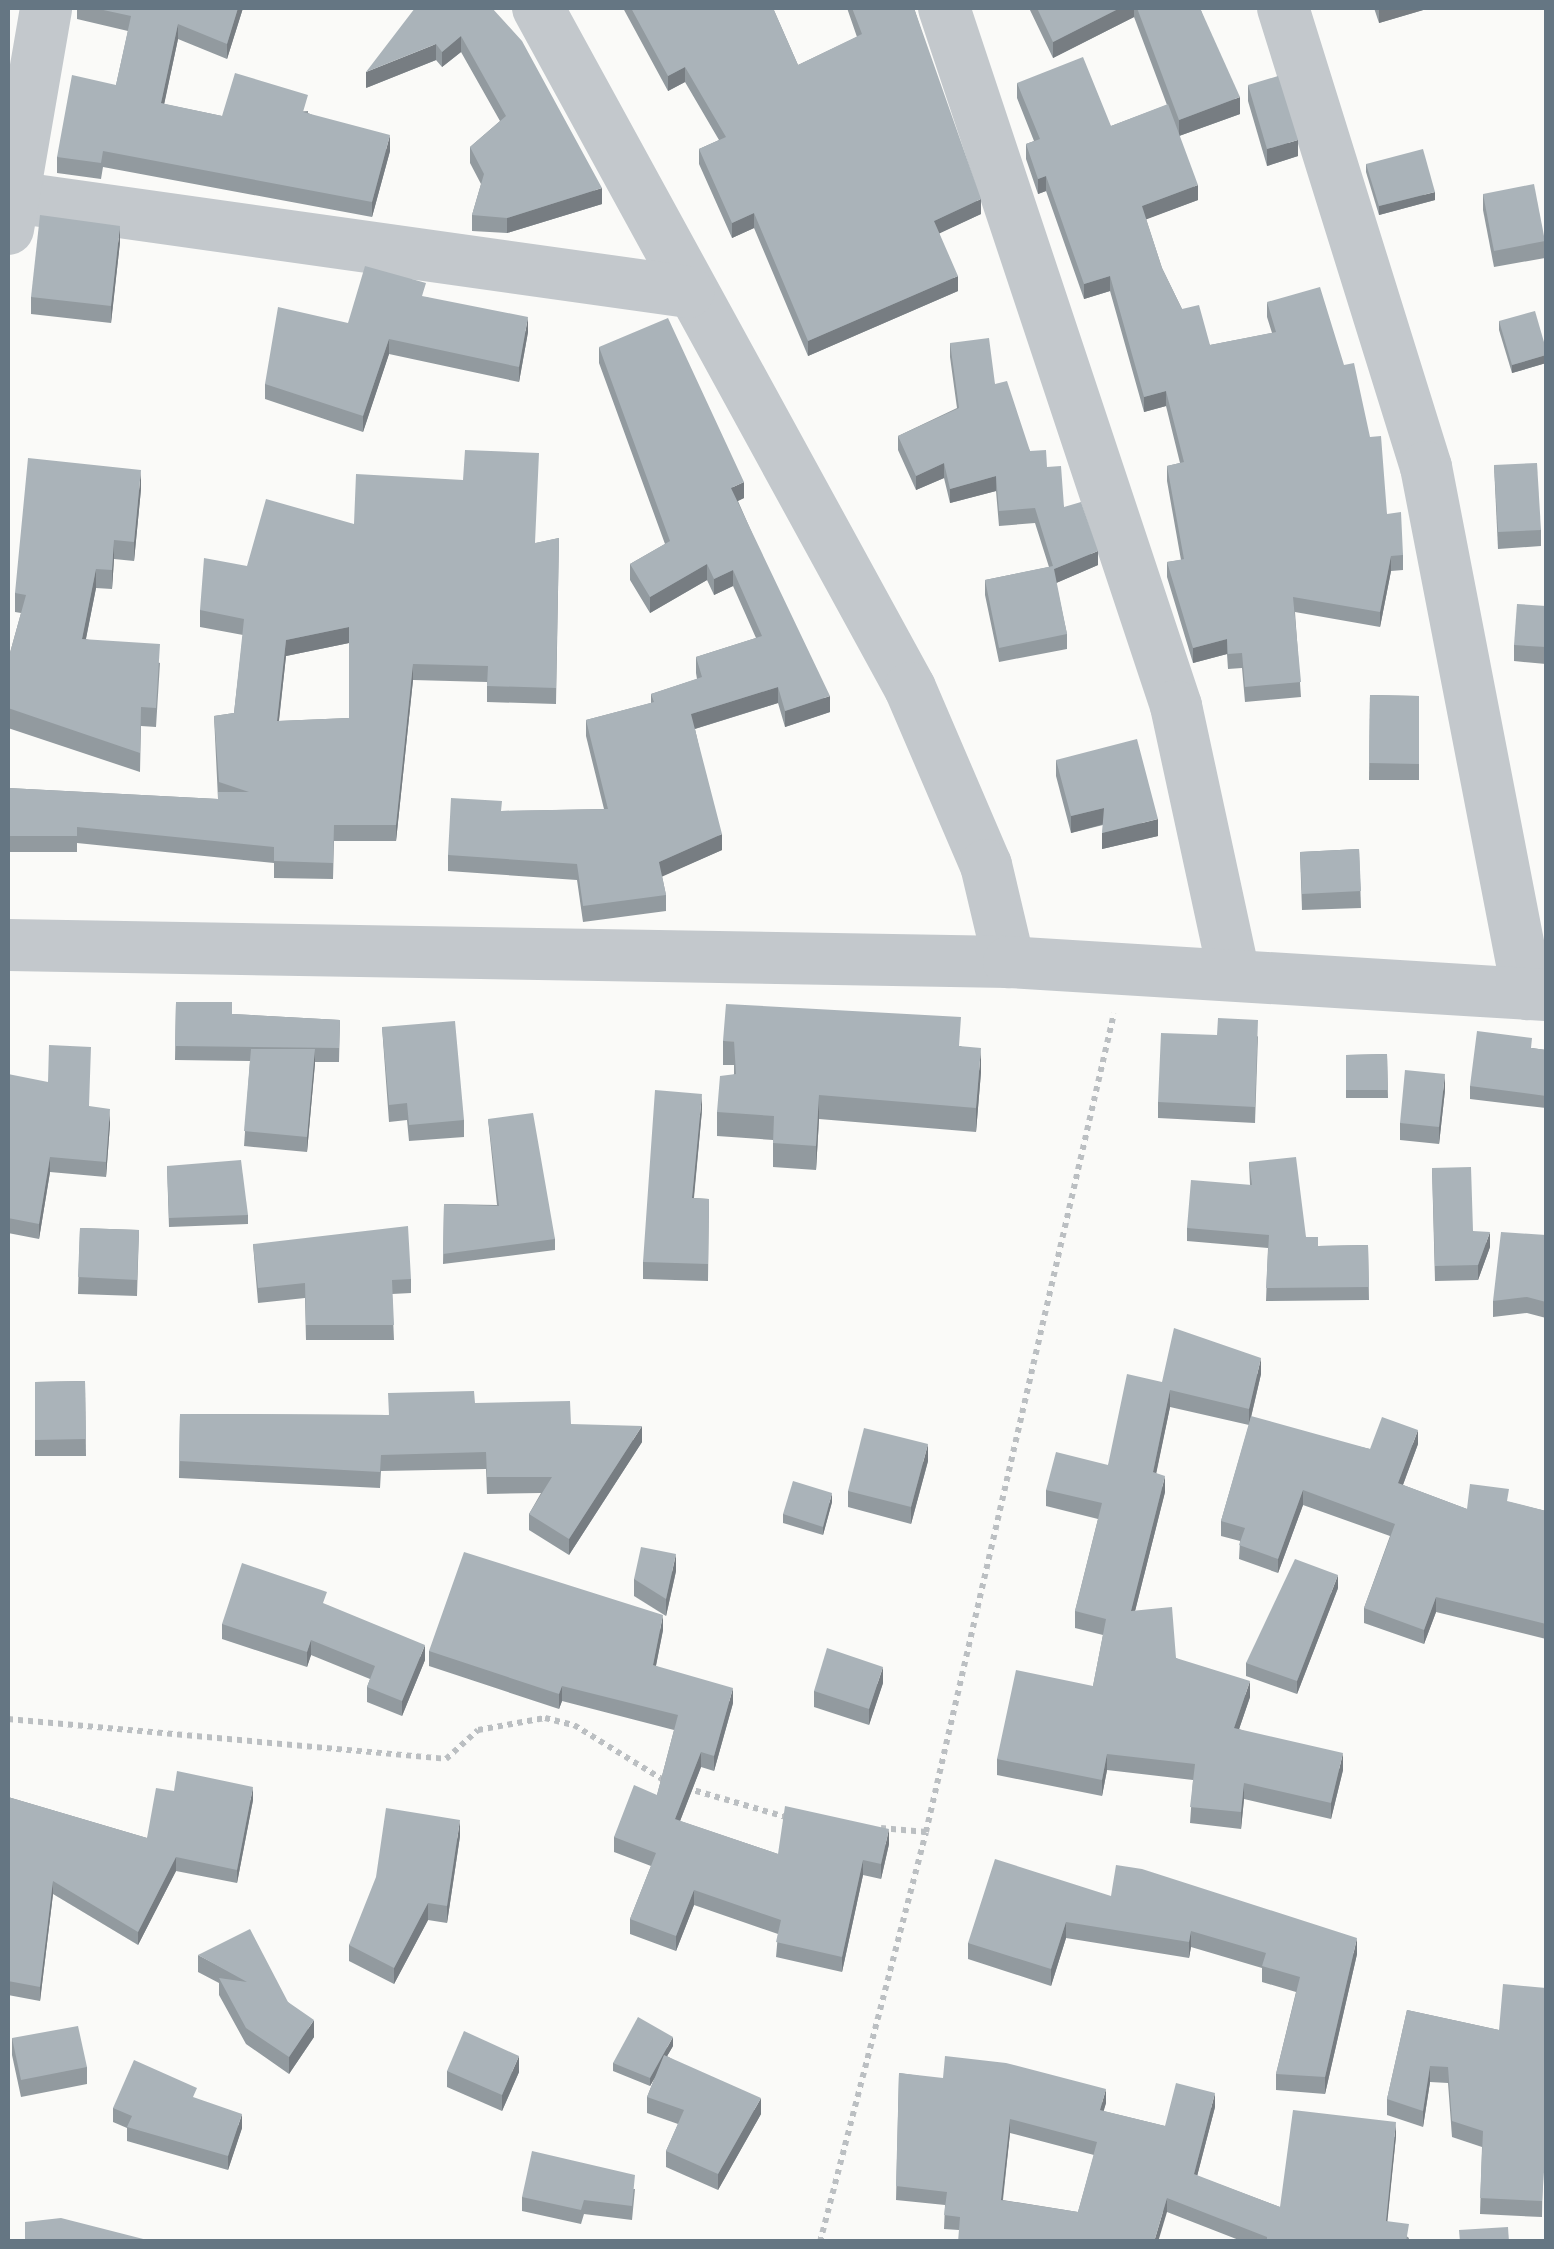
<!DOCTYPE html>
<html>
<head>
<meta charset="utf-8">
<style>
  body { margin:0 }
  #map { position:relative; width:1554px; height:2249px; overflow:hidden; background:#fafaf8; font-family:Poppins,sans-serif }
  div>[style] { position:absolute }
  .path>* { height:6px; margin-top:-3px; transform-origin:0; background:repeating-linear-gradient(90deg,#bbbfc2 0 5px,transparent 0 10px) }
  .minor>* { height:52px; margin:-26px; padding:0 26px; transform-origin:26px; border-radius:26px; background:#c3c8cc }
  .wall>* { inset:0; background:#929a9f }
  .shaded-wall>* { inset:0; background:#777d82 }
  .building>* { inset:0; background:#aab3b9 }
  span { translate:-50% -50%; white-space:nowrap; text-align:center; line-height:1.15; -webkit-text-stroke:10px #fff; paint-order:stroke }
  .frame { position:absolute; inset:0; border:10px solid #657683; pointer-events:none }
</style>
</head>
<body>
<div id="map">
  <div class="path">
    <div style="left:8px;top:1719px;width:440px;rotate:5.2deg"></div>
    <div style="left:446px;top:1759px;width:43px;rotate:-42.2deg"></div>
    <div style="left:478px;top:1730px;width:68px;rotate:-10.2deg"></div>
    <div style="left:545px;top:1718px;width:30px;rotate:14deg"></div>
    <div style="left:574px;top:1725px;width:107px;rotate:31.6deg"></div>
    <div style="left:686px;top:1788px;width:107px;rotate:16.2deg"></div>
    <div style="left:881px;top:1828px;width:45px;rotate:5.1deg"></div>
    <div style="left:820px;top:2242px;width:423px;rotate:-75.5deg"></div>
    <div style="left:926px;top:1832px;width:840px;rotate:-77.07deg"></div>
  </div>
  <div class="minor">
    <div style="left:538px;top:8px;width:775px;rotate:61.32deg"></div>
    <div style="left:910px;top:688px;width:193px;rotate:66.8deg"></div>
    <div style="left:986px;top:865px;width:100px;rotate:76.7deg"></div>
    <div style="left:944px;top:8px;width:736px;rotate:71.61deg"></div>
    <div style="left:1176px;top:706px;width:270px;rotate:77.8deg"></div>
    <div style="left:1283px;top:8px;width:481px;rotate:72.7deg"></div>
    <div style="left:1426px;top:467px;width:537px;rotate:79.05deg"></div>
    <div style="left:13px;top:197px;width:682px;rotate:8.01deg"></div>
    <div style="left:8px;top:229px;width:224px;rotate:-80.2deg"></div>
    <div style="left:8px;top:945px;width:1001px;rotate:0.97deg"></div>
    <div style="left:1009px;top:962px;width:538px;rotate:3.52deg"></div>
  </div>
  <div class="wall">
    <div style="clip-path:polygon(77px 8px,243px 8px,227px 59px,178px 39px,164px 104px,222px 116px,308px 111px,308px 113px,390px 151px,372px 217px,103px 167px,101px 179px,57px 173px,57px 157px,116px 85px,128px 31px,77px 19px)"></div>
    <div style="clip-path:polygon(492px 8px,602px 204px,507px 233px,472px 231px,472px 215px,481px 184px,470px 163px,470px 147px,500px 121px,461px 52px,442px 67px,436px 60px,366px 88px)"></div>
    <div style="clip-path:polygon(623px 8px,773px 8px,798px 65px,857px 37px,847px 8px,914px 8px,981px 214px,939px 233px,958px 291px,808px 356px,754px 228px,732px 238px,699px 164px,699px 149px,719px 140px,685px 82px,668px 91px)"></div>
    <div style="clip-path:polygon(1029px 8px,1200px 8px,1240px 114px,1179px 136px,1198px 200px,1146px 219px,1162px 268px,1182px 309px,1210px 345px,1272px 333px,1267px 317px,1267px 302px,1387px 514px,1403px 555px,1403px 570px,1391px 571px,1380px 627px,1295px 612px,1301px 697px,1245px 702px,1242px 668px,1228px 669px,1227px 654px,1193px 663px,1167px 577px,1167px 562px,1181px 560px,1167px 481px,1167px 466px,1180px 463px,1166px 406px,1144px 412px,1110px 291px,1084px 299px,1046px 191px,1038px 194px,1026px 159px,1026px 144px,1034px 141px,1017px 98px,1017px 83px,1111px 126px,1167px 105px,1134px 17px,1053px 58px)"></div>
    <div style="clip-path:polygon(1374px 8px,1430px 8px,1379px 23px)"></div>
    <div style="clip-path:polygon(1248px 85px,1298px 156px,1267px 166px,1248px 101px)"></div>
    <div style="clip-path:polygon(1366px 164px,1435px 200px,1379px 215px,1366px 172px)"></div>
    <div style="clip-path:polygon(1483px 194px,1545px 241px,1545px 258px,1494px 267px,1483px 210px)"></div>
    <div style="clip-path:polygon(120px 242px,111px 323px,31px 314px,31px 297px)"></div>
    <div style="clip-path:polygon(426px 297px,528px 332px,519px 382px,389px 354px,363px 432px,265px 399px,265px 384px,348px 323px)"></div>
    <div style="clip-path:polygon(1499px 321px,1546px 349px,1546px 363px,1512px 373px,1499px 330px)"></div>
    <div style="clip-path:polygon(950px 343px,995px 384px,1030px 451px,1047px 467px,1064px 507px,1098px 565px,1056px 583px,1067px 634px,1067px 649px,999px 662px,985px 595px,985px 580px,1049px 567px,1035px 523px,999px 526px,996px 491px,950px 503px,944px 478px,916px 490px,898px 450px,898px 436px,957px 408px,950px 357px)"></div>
    <div style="clip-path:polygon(599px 347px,744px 498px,738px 501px,830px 712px,785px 727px,778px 703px,695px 729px,722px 850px,662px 876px,666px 895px,666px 911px,583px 922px,577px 880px,448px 871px,448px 855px,502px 811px,604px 809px,586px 736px,586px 720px,651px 703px,651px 694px,697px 679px,696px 673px,696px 657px,756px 638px,733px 586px,714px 595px,707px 580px,650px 613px,630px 580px,630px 564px,665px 544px,599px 363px)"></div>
    <div style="clip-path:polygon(1494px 465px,1541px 530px,1541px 546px,1498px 549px)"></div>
    <div style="clip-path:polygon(141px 489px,134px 561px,114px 559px,112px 589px,96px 588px,86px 639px,160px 663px,156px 727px,141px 726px,140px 772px,8px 728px,8px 660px,21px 613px,15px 612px,15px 593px)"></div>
    <div style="clip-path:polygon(evenodd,354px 524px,536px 543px,559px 538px,556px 704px,487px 702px,487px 682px,413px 680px,396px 841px,334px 841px,333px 879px,274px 878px,274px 863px,77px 843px,77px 852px,9px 852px,8px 788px,218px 799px,214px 716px,234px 713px,243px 635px,200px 627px,200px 610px,247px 566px,354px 524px,349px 643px,349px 718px,279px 721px,286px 656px,349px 643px)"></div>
    <div style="clip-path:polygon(1546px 606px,1546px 664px,1514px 661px,1514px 645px)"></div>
    <div style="clip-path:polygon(1370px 695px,1419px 696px,1419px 780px,1369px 780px)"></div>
    <div style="clip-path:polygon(1056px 760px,1158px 836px,1102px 849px,1103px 825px,1071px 833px,1056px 776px)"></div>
    <div style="clip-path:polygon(1359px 849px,1361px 908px,1302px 910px,1300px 852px)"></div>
    <div style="clip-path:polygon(176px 1002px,232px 1014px,340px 1020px,339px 1062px,315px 1062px,307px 1152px,244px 1146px,250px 1061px,175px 1060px)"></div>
    <div style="clip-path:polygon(382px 1027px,464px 1120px,464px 1137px,409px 1141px,407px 1120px,389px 1122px)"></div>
    <div style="clip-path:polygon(1258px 1036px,1255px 1123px,1158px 1118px,1158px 1102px)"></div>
    <div style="clip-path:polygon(723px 1041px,961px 1046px,981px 1072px,976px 1132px,819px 1119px,816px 1170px,773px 1167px,773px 1140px,717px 1136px,717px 1112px,734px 1074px,734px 1065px,723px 1065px)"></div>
    <div style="clip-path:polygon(1532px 1048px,1546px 1050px,1546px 1108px,1470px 1099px,1470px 1086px)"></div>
    <div style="clip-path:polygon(1387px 1054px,1388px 1098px,1346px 1098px,1346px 1055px)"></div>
    <div style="clip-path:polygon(8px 1074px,89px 1106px,110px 1124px,106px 1177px,50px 1172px,39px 1239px,8px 1233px)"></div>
    <div style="clip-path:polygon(1445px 1090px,1439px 1144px,1400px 1140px,1400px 1123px)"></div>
    <div style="clip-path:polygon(702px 1110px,694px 1198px,709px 1199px,708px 1281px,643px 1279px,643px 1262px)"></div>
    <div style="clip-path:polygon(488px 1119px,555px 1239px,555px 1250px,443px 1264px,444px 1204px,497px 1205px)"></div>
    <div style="clip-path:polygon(1249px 1162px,1306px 1237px,1318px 1246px,1368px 1245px,1369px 1300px,1266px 1301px,1268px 1248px,1187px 1241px,1187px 1228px,1250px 1185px)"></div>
    <div style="clip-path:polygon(167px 1166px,248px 1215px,248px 1224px,169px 1227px)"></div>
    <div style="clip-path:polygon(1432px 1168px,1473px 1231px,1490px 1247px,1478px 1280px,1435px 1281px)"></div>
    <div style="clip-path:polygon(80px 1228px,139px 1230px,137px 1296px,78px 1294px)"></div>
    <div style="clip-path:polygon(1546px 1235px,1546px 1318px,1527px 1313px,1493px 1317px,1493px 1301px)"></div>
    <div style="clip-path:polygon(253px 1244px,411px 1279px,411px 1293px,392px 1294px,394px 1340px,306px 1340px,305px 1298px,258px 1303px)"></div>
    <div style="clip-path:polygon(1261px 1374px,1250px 1422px,1370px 1449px,1418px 1444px,1403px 1485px,1467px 1509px,1509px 1502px,1546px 1511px,1546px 1639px,1436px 1612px,1424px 1644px,1364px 1623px,1364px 1608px,1390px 1536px,1303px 1505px,1278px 1573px,1239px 1559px,1240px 1541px,1221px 1536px,1221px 1521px,1249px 1425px,1170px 1407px,1156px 1473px,1165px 1492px,1135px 1611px,1176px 1658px,1250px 1697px,1239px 1729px,1343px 1770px,1331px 1819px,1244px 1799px,1241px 1829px,1190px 1823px,1193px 1780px,1107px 1770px,1102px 1796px,997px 1775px,997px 1759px,1093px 1686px,1103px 1635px,1075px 1628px,1075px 1611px,1098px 1519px,1046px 1506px,1046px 1490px,1108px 1465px,1162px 1382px)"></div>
    <div style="clip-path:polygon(85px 1381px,86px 1456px,35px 1456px,35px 1382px)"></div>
    <div style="clip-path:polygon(475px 1403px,642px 1442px,569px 1555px,529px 1530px,529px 1514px,541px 1493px,487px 1494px,486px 1469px,381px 1471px,380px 1488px,179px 1478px,180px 1414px,388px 1415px)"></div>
    <div style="clip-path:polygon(928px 1461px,911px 1524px,848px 1507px,848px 1491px)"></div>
    <div style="clip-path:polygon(832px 1502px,823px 1535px,783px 1523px,783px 1514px)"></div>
    <div style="clip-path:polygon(676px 1571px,666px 1616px,634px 1596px,634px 1579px)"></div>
    <div style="clip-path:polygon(1338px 1588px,1297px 1694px,1246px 1676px,1246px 1663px)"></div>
    <div style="clip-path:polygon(327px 1605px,425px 1660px,402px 1716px,367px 1702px,367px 1687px,370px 1679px,311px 1655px,307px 1667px,222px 1639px,222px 1624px)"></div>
    <div style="clip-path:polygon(663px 1630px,656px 1666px,733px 1703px,714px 1771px,701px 1767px,680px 1821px,778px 1854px,889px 1844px,881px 1879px,863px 1875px,842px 1972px,776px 1957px,778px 1934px,694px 1905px,676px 1951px,630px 1934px,630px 1919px,651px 1866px,614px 1852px,614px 1837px,657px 1795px,674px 1730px,562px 1701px,559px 1709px,429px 1666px,429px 1651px)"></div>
    <div style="clip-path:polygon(883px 1683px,869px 1725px,814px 1707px,814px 1691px)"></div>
    <div style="clip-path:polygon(174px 1791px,253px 1800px,237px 1883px,176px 1871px,138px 1945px,53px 1894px,40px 2001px,8px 1995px,8px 1797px,147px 1838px)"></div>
    <div style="clip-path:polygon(460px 1836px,447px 1923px,428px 1920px,394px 1984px,349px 1961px,349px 1945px)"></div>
    <div style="clip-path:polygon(1111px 1896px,1357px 1954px,1325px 2094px,1276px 2090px,1276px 2074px,1296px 1992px,1262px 1982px,1262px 1968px,1191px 1947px,1189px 1958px,1066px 1938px,1051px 1986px,968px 1959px,968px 1943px)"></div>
    <div style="clip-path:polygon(198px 1955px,288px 2002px,314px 2037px,289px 2074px,246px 2044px,219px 1995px,219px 1983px,198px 1972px)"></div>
    <div style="clip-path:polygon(1546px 1988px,1542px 2217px,1480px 2214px,1482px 2147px,1452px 2137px,1448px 2083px,1430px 2082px,1423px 2127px,1387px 2115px,1387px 2099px,1407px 2010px,1499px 2030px)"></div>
    <div style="clip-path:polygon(12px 2038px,87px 2067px,87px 2084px,21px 2097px,12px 2055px)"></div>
    <div style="clip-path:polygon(673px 2046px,667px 2056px,761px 2114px,718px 2190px,666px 2167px,666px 2151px,678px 2124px,647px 2113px,647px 2097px,655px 2077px,650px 2086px,613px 2071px,613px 2063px)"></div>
    <div style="clip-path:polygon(447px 2071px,519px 2072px,502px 2111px,447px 2087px)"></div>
    <div style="clip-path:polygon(evenodd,899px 2073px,1106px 2103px,1103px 2111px,1165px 2126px,1215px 2107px,1197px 2176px,1280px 2207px,1396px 2136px,1387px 2221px,1409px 2238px,1408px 2242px,1244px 2242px,1167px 2212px,959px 2230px,944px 2229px,945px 2205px,896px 2200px,899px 2073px,1010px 2133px,1094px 2155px,1078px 2212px,1003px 2200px,1010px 2133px)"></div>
    <div style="clip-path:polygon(197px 2099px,242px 2128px,228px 2170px,127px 2141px,127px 2128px,113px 2122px,113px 2108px)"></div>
    <div style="clip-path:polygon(635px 2189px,632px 2220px,584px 2214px,581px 2224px,522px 2211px,522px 2197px)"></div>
  </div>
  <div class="shaded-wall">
    <div style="clip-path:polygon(238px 8px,243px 8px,227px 59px,227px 44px)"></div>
    <div style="clip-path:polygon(1120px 8px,1134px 8px,1134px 17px,1053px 58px,1053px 42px)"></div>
    <div style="clip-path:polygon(1379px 8px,1430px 8px,1379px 23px)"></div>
    <div style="clip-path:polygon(178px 24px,178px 39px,161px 119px,161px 103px)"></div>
    <div style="clip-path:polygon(461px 36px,461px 52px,442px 67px,442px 52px)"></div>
    <div style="clip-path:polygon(436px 44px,436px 60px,366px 88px,366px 72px)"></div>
    <div style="clip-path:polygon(685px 67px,685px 82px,668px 91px,668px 76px)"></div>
    <div style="clip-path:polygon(1240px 97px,1240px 114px,1179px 136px,1179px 120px)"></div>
    <div style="clip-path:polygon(390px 135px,390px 151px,372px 217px,372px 202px)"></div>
    <div style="clip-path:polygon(1298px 140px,1298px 156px,1267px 166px,1267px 149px)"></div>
    <div style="clip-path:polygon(1046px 176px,1046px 191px,1038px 194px,1038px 179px)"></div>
    <div style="clip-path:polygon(1198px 185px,1198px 200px,1142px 221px,1142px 206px)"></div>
    <div style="clip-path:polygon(602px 188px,602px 204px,507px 233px,507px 218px)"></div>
    <div style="clip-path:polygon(1435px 192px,1435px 200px,1379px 215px,1379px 206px)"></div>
    <div style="clip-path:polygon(981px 199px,981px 214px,934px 236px,934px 221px)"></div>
    <div style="clip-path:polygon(754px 213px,754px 228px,732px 238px,732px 223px)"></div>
    <div style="clip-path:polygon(120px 226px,120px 242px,111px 323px,111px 306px)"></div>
    <div style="clip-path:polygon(958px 276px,958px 291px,808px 356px,808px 341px)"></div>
    <div style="clip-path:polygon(1110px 276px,1110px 291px,1084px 299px,1084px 284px)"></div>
    <div style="clip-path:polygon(528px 317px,528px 332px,519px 382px,519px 367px)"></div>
    <div style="clip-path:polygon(389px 339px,389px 354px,363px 432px,363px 416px)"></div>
    <div style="clip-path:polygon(1546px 355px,1546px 363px,1512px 373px,1512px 365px)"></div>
    <div style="clip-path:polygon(1166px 391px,1166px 406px,1144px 412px,1144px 397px)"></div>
    <div style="clip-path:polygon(944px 463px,944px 478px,916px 490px,916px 476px)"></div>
    <div style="clip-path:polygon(141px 470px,141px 489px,134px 561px,134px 542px)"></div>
    <div style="clip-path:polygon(996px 476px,996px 491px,950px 503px,950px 489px)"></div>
    <div style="clip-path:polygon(744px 482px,744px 498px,731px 504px,731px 488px)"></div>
    <div style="clip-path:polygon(114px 540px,114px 559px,112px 589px,112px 570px)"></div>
    <div style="clip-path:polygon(1098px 551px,1098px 565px,1054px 584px,1054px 569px)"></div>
    <div style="clip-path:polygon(1391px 556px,1391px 571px,1380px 627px,1380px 612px)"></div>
    <div style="clip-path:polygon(707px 564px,707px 580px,650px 613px,650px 597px)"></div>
    <div style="clip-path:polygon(96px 569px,96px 588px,82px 658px,82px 639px)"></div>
    <div style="clip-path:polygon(733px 570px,733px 586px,714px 595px,714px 579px)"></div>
    <div style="clip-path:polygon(349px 627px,349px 643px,286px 656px,277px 737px,277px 721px,286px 640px)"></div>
    <div style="clip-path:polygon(1227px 639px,1227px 654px,1193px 663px,1193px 648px)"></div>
    <div style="clip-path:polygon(413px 664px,413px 680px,396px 841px,396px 825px)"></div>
    <div style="clip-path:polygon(778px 687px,778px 703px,691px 730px,691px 714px)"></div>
    <div style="clip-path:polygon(830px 696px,830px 712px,785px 727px,785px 711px)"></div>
    <div style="clip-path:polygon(1104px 808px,1104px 824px,1071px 833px,1071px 816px)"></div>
    <div style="clip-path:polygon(1158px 819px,1158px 836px,1102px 849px,1102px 833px)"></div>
    <div style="clip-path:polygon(722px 834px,722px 850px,659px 878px,659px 862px)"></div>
    <div style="clip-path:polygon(981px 1048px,981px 1072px,976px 1132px,976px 1108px)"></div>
    <div style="clip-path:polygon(315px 1049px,315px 1064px,307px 1152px,307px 1137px)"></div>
    <div style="clip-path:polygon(1445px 1074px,1445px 1090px,1439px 1144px,1439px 1127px)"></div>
    <div style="clip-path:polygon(702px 1094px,702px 1110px,692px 1215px,692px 1198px)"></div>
    <div style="clip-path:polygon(819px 1095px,819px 1119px,816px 1170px,816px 1146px)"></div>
    <div style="clip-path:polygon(110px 1109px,110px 1124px,106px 1177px,106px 1162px)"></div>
    <div style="clip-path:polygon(50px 1157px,50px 1172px,39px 1239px,39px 1224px)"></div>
    <div style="clip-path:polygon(1490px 1232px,1490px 1247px,1478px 1280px,1478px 1265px)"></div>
    <div style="clip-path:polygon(1261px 1358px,1261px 1374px,1249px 1425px,1249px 1409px)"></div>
    <div style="clip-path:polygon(1170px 1390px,1170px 1407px,1153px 1489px,1153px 1472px)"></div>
    <div style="clip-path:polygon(642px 1426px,642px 1442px,569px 1555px,569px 1539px)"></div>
    <div style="clip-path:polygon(1418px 1430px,1418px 1444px,1398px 1498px,1398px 1483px)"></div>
    <div style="clip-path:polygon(928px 1444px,928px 1461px,911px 1524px,911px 1507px)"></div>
    <div style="clip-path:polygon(1165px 1476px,1165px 1492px,1131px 1627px,1131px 1611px)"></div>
    <div style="clip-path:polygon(1303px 1490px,1303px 1505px,1278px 1573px,1278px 1559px)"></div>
    <div style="clip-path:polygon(832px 1493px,832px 1502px,823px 1535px,823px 1527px)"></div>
    <div style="clip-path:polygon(676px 1554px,676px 1571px,666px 1616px,666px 1599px)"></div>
    <div style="clip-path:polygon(1338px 1575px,1338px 1588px,1297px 1694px,1297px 1681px)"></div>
    <div style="clip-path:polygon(1436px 1597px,1436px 1612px,1424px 1644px,1424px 1630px)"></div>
    <div style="clip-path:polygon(663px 1615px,663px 1630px,653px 1680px,653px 1665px)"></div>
    <div style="clip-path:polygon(311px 1640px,311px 1655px,307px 1667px,307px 1652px)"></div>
    <div style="clip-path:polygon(425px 1645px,425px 1660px,402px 1716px,402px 1701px)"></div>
    <div style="clip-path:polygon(883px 1667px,883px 1683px,869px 1725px,869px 1709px)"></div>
    <div style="clip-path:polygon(1250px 1681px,1250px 1697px,1234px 1744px,1234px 1728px)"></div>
    <div style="clip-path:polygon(562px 1686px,562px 1701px,559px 1709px,559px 1694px)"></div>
    <div style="clip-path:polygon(733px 1688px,733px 1703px,714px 1771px,714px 1756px)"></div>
    <div style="clip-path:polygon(701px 1752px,701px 1767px,675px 1834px,675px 1819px)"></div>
    <div style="clip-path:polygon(1343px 1753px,1343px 1770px,1331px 1819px,1331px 1803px)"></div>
    <div style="clip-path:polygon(1107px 1754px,1107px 1770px,1102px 1796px,1102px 1780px)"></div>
    <div style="clip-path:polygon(1244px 1783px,1244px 1799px,1241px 1829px,1241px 1812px)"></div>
    <div style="clip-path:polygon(253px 1787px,253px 1800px,237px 1883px,237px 1870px)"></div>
    <div style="clip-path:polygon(460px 1820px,460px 1836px,447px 1923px,447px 1906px)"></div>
    <div style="clip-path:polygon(889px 1829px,889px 1844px,881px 1879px,881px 1864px)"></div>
    <div style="clip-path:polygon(176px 1857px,176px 1871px,138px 1945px,138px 1932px)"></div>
    <div style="clip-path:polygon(863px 1860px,863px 1875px,842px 1972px,842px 1957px)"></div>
    <div style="clip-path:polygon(53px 1881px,53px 1894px,40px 2001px,40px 1987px)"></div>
    <div style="clip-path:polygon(694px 1890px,694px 1905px,676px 1951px,676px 1936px)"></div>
    <div style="clip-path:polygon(428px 1903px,428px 1920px,394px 1984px,394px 1968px)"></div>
    <div style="clip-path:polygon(1066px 1922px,1066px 1938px,1051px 1986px,1051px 1969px)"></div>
    <div style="clip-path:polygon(1191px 1931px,1191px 1947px,1189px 1958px,1189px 1942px)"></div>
    <div style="clip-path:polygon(1357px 1938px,1357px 1954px,1325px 2094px,1325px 2077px)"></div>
    <div style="clip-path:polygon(314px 2020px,314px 2037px,289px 2074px,289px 2057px)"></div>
    <div style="clip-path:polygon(673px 2037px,673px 2046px,650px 2086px,650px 2078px)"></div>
    <div style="clip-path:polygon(519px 2056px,519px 2072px,502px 2111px,502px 2095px)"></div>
    <div style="clip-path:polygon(1430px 2066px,1430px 2082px,1423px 2127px,1423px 2111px)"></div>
    <div style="clip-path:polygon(1106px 2089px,1106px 2103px,1100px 2124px,1100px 2110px)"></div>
    <div style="clip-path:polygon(1215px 2093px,1215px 2107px,1194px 2188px,1194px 2174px)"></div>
    <div style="clip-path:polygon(761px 2098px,761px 2114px,718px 2190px,718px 2174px)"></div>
    <div style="clip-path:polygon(242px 2114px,242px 2128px,228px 2170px,228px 2156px)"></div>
    <div style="clip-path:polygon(1010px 2119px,1010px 2133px,1001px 2213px,1001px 2200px)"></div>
    <div style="clip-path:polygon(1396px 2122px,1396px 2136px,1386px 2235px,1386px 2221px)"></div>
    <div style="clip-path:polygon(1167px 2198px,1167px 2212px,1158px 2242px,1154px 2242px)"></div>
  </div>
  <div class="building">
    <div style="clip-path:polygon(94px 8px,238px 8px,227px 44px,178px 24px,161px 103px,222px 116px,235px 73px,308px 95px,303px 112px,390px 135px,372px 202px,103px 151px,101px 163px,57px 157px,72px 75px,116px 85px,131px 16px)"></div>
    <div style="clip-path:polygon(415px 8px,492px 8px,522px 41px,602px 188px,507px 218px,472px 215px,484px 174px,470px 147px,506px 116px,461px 36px,442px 52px,436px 44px,366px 72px)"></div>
    <div style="clip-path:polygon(631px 8px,773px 8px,798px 65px,862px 34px,852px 8px,914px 8px,981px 199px,934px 221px,958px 276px,808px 341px,754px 213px,732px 223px,699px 149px,726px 137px,685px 67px,668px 76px)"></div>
    <div style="clip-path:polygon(1037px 8px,1120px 8px,1053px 42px)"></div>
    <div style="clip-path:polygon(1137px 8px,1200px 8px,1240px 97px,1179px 120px)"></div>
    <div style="clip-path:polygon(1083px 57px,1111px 126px,1168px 104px,1198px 185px,1142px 206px,1162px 268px,1182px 309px,1199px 305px,1210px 345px,1276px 332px,1267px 302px,1320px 287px,1344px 365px,1354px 363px,1370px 437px,1381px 436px,1387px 514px,1401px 512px,1403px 555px,1391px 556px,1380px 612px,1293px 597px,1301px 682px,1245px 687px,1242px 653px,1228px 654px,1227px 639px,1193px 648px,1167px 562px,1184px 559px,1167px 466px,1184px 462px,1166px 391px,1144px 397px,1110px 276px,1084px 284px,1046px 176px,1038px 179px,1026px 144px,1040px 139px,1017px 83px)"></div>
    <div style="clip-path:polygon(1278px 76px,1298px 140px,1267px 149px,1248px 85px)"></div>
    <div style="clip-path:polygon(1423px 149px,1435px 192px,1379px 206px,1366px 164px)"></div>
    <div style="clip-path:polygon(1534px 184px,1545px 241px,1494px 251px,1483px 194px)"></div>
    <div style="clip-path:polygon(40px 215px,120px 226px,111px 306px,31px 297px)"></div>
    <div style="clip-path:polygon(365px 266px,426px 283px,422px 296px,528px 317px,519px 367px,389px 339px,363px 416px,265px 384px,278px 307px,348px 323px)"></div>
    <div style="clip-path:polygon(1535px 311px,1546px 349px,1546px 355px,1512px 365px,1499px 321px)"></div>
    <div style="clip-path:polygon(668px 318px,744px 482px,731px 488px,830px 696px,785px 711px,778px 687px,691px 714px,722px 834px,659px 862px,666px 895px,583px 906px,577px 864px,448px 855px,451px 798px,502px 801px,501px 811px,608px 809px,586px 720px,654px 702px,651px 694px,702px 677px,696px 657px,762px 636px,733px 570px,714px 579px,707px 564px,650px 597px,630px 564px,670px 541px,599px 347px)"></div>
    <div style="clip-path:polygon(989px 338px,995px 384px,1007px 381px,1030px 451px,1046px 450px,1047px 467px,1061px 466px,1064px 507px,1081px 502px,1098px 551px,1054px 569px,1067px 634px,999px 648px,985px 580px,1053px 566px,1035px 508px,999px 511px,996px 476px,950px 489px,944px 463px,916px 476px,898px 436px,959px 408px,950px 343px)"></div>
    <div style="clip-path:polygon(evenodd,465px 450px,539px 453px,535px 543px,559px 538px,556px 688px,487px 686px,488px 666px,413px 664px,396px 825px,334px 825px,333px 863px,274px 861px,274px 847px,77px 827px,77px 836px,9px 836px,8px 788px,218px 799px,218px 792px,249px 792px,219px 782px,214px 716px,234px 713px,244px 619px,200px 610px,204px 558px,247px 566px,266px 499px,354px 524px,356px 474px,463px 480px,465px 450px,349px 627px,349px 718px,277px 721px,286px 640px,349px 627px)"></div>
    <div style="clip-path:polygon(28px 458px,141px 470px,134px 542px,114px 540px,112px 570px,96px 569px,82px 639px,160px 644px,156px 708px,141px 707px,140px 753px,8px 708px,8px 660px,26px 595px,15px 593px)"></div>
    <div style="clip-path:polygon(1537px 463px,1541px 530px,1498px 532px,1494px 465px)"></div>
    <div style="clip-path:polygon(1517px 604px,1546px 606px,1546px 647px,1514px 645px)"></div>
    <div style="clip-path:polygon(1370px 695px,1419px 696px,1419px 764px,1369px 763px)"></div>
    <div style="clip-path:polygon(1137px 739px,1158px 819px,1102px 833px,1104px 808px,1071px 816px,1056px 760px)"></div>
    <div style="clip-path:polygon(1359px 849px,1361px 891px,1302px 894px,1300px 852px)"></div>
    <div style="clip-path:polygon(176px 1002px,232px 1002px,232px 1014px,340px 1020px,339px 1048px,175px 1046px)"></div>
    <div style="clip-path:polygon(726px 1004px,961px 1017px,959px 1046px,981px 1048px,976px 1108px,819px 1095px,816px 1146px,773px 1143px,774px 1116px,717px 1112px,720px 1076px,736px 1074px,734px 1041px,723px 1041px)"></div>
    <div style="clip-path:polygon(1218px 1018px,1258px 1020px,1255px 1107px,1158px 1102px,1161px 1033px,1217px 1035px)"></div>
    <div style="clip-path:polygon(455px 1021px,464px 1120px,409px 1125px,407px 1103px,389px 1105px,382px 1027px)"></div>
    <div style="clip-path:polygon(1477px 1031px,1532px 1038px,1531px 1048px,1546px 1050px,1546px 1096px,1470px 1086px)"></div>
    <div style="clip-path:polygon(49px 1045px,91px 1047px,89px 1106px,110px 1109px,106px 1162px,50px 1157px,39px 1224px,8px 1218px,8px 1074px,48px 1082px)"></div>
    <div style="clip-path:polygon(251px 1049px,315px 1049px,307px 1137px,244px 1131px)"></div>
    <div style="clip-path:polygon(1387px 1054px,1388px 1090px,1346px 1090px,1346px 1055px)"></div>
    <div style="clip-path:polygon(1405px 1070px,1445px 1074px,1439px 1127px,1400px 1123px)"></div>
    <div style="clip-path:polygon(655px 1090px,702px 1094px,692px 1198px,709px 1199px,708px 1264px,643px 1262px)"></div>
    <div style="clip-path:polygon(533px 1113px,555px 1239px,443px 1254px,444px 1204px,499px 1206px,488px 1119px)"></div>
    <div style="clip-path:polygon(1296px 1157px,1306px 1237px,1318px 1237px,1318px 1246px,1368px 1245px,1369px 1287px,1266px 1288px,1269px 1235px,1187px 1228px,1191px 1180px,1252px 1185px,1249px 1162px)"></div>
    <div style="clip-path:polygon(241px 1160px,248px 1215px,169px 1218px,167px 1166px)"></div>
    <div style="clip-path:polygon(1471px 1167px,1473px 1231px,1490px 1232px,1478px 1265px,1435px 1266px,1432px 1168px)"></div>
    <div style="clip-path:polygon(408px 1226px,411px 1279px,392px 1280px,394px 1325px,306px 1325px,305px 1283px,258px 1288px,253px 1244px)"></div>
    <div style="clip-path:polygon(80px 1228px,139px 1230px,137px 1280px,78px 1277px)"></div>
    <div style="clip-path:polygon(1501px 1232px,1546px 1235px,1546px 1302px,1527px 1297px,1493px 1301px)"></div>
    <div style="clip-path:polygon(1174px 1328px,1261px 1358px,1249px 1409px,1170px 1390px,1153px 1472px,1165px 1476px,1131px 1611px,1172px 1607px,1176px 1658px,1250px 1681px,1234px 1728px,1343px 1753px,1331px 1803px,1244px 1783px,1241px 1812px,1190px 1807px,1195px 1764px,1107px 1754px,1102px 1780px,997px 1759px,1016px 1670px,1093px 1686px,1106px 1619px,1075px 1611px,1102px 1503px,1046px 1490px,1056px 1452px,1108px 1465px,1127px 1374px,1162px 1382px)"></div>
    <div style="clip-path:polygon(85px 1381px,86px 1439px,35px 1440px,35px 1382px)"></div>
    <div style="clip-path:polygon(474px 1391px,475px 1403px,570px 1401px,571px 1424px,642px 1426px,569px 1539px,529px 1514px,552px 1477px,487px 1477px,486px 1452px,381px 1455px,380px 1472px,179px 1461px,180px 1414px,389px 1415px,388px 1393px)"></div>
    <div style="clip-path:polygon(1251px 1416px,1370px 1449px,1382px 1417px,1418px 1430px,1398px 1483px,1467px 1509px,1470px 1484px,1509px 1489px,1507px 1501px,1546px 1511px,1546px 1624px,1436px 1597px,1424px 1630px,1364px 1608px,1395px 1524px,1303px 1490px,1278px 1559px,1239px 1545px,1245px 1528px,1221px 1521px)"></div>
    <div style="clip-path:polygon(864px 1428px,928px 1444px,911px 1507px,848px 1491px)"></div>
    <div style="clip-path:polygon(793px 1481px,832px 1493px,823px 1527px,783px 1514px)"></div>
    <div style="clip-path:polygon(641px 1547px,676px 1554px,666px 1599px,634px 1579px)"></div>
    <div style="clip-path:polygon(464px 1552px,663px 1615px,653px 1665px,733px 1688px,714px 1756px,701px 1752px,675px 1819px,778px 1854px,785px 1806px,889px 1829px,881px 1864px,863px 1860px,842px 1957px,776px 1942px,781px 1920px,694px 1890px,676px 1936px,630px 1919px,656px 1853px,614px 1837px,634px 1785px,657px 1795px,678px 1715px,562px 1686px,559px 1694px,429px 1651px)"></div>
    <div style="clip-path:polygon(1295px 1559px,1338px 1575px,1297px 1681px,1246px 1663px)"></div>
    <div style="clip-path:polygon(242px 1563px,327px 1592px,323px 1603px,425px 1645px,402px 1701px,367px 1687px,375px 1666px,311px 1640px,307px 1652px,222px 1624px)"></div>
    <div style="clip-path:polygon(827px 1648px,883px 1667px,869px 1709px,814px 1691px)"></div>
    <div style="clip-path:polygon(177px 1771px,253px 1787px,237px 1870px,176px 1857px,138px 1932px,53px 1881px,40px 1987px,8px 1981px,8px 1797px,147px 1838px,156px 1788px,174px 1791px)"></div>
    <div style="clip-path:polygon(386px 1808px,460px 1820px,447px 1906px,428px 1903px,394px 1968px,349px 1945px,376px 1877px)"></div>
    <div style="clip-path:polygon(995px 1859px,1111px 1896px,1116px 1865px,1142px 1869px,1357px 1938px,1325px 2077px,1276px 2074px,1300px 1977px,1262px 1966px,1266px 1953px,1191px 1931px,1189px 1942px,1066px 1922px,1051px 1969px,968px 1943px)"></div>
    <div style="clip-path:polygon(250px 1929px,288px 2002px,314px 2020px,289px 2057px,246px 2028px,219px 1978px,247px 1982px,198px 1955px)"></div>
    <div style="clip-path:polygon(1503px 1984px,1546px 1988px,1546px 2143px,1542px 2201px,1480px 2198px,1483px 2131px,1452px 2121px,1448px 2067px,1430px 2066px,1423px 2111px,1387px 2099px,1407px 2010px,1499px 2030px)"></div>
    <div style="clip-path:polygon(638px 2017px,673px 2037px,650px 2078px,613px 2063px)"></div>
    <div style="clip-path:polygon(78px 2026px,87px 2067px,21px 2080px,12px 2038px)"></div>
    <div style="clip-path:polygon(464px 2031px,519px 2056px,502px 2095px,447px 2071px)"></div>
    <div style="clip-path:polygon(664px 2055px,761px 2098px,718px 2174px,666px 2151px,684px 2110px,647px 2097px)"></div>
    <div style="clip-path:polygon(evenodd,945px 2056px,1006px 2063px,1106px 2089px,1100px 2110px,1165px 2126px,1176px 2083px,1215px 2093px,1194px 2174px,1280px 2207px,1293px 2110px,1396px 2122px,1386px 2221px,1409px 2224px,1406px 2242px,1267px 2242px,1267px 2237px,1167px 2198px,1154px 2242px,958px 2242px,960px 2217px,944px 2215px,947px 2192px,896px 2186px,899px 2073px,943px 2078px,945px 2056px,1010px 2119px,1097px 2142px,1078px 2212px,1001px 2200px,1010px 2119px)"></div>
    <div style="clip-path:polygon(134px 2060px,197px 2088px,193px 2097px,242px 2114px,228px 2156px,127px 2127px,132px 2116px,113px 2108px)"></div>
    <div style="clip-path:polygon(532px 2151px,635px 2175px,632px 2206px,584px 2200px,581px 2210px,522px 2197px)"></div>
    <div style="clip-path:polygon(61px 2218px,155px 2242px,25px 2242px,25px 2222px)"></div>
    <div style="clip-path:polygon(1508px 2227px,1509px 2242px,1460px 2242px,1459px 2230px)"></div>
  </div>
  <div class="frame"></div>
</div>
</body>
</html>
